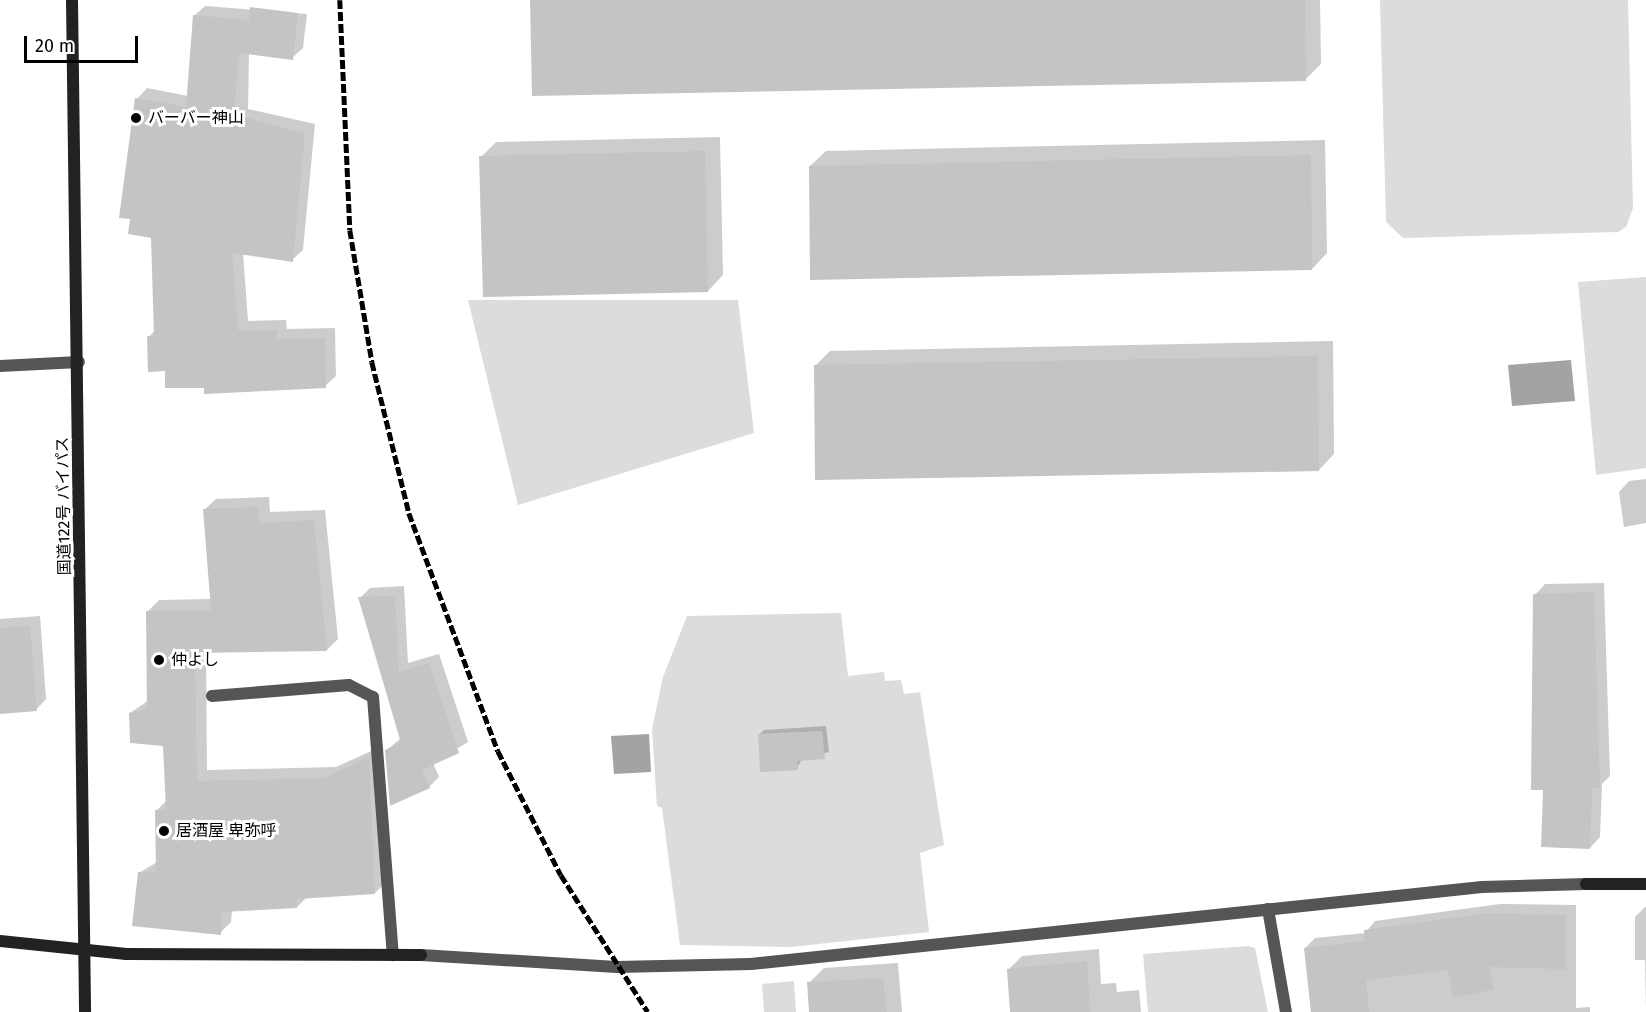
<!DOCTYPE html>
<html>
<head>
<meta charset="utf-8">
<style>
  body { margin:0 }
  #map { position:relative; width:1646px; height:1012px; overflow:hidden; background:#fff; font-family:"Fira Sans","Noto Sans JP",sans-serif }
  div>[style] { position:absolute }
  .green>* { inset:0; background:#dcdcdc }
  .water>* { inset:0; background:#a3a3a3 }
  .shadow>* { inset:0; background:#0003 }
  .building>* { inset:0; background:#c4c4c4 }
  .street>* { height:12px; margin:-6px; padding:0 6px; transform-origin:6px; border-radius:6px; background:#555 }
  .secondary>* { height:12px; margin:-6px; padding:0 6px; transform-origin:6px; border-radius:6px; background:#222 }
  .rail>* { height:4.5px; margin-top:-2.25px; transform-origin:0; background:repeating-linear-gradient(90deg,#000 0 9px,transparent 0 12px) }
  .dots>* { width:16px; height:16px; translate:-50% -50%; box-sizing:border-box; border:3px solid #fff; border-radius:50% }
  span { translate:-50% -50%; white-space:nowrap; text-align:center; line-height:1.15; -webkit-text-stroke:6px #fff; paint-order:stroke }
  .poi-label { font-size:16px; color:#000 }
  .left { translate:0 -50%; text-align:left }
  .street-label { font-size:16px; color:#000 }
  .scale { position:absolute; left:24px; top:36px; width:114px; height:27px; box-sizing:border-box; border:3px solid #000; border-top:0; padding-left:8px; font-size:18px; line-height:21px; white-space:nowrap; color:#000; -webkit-text-stroke:4px #fff; paint-order:stroke }
</style>
</head>
<body>
<div id="map">
  <div class="green">
    <div style="clip-path:polygon(1380px 0,1628px 0,1633px 208px,1626px 227px,1618px 232px,1403px 238px,1386px 222px)"></div>
    <div style="clip-path:polygon(1646px 277px,1646px 468px,1596px 475px,1578px 282px)"></div>
    <div style="clip-path:polygon(468px 300px,738px 300px,754px 433px,518px 505px)"></div>
    <div style="clip-path:polygon(841px 613px,848px 676px,884px 672px,885px 681px,901px 680px,904px 694px,920px 692px,944px 845px,920px 853px,929px 932px,791px 947px,680px 945px,662px 808px,657px 806px,652px 729px,663px 677px,687px 616px)"></div>
    <div style="clip-path:polygon(1248px 946px,1255px 948px,1268px 1012px,1148px 1012px,1143px 954px)"></div>
    <div style="clip-path:polygon(794px 981px,796px 1012px,764px 1012px,762px 984px)"></div>
  </div>
  <div class="water">
    <div style="clip-path:polygon(1571px 360px,1575px 401px,1512px 406px,1508px 365px)"></div>
    <div style="clip-path:polygon(649px 734px,651px 772px,614px 774px,611px 736px)"></div>
  </div>
  <div class="shadow">
    <div style="clip-path:polygon(532px 0,1320px 0,1321px 64px,1306px 79px)"></div>
    <div style="clip-path:polygon(205px 6px,307px 14px,303px 48px,292px 58px,249px 53px,248px 109px,315px 124px,303px 250px,292px 260px,243px 253px,248px 321px,286px 320px,287px 329px,335px 328px,336px 376px,325px 386px,166px 369px,149px 337px,155px 330px,153px 237px,137px 99px,147px 88px,188px 96px,194px 16px)"></div>
    <div style="clip-path:polygon(720px 137px,723px 275px,708px 291px,481px 157px,496px 142px)"></div>
    <div style="clip-path:polygon(1325px 140px,1327px 253px,1312px 269px,810px 166px,826px 151px)"></div>
    <div style="clip-path:polygon(1333px 341px,1334px 454px,1319px 470px,815px 366px,830px 351px)"></div>
    <div style="clip-path:polygon(1646px 479px,1646px 523px,1624px 527px,1619px 492px,1629px 481px)"></div>
    <div style="clip-path:polygon(269px 497px,270px 512px,325px 510px,338px 639px,327px 650px,206px 652px,207px 770px,336px 767px,380px 747px,386px 882px,375px 893px,307px 897px,297px 907px,232px 910px,231px 922px,220px 933px,139px 873px,157px 862px,156px 811px,167px 800px,165px 745px,130px 713px,149px 700px,148px 611px,159px 600px,211px 599px,204px 510px,216px 499px)"></div>
    <div style="clip-path:polygon(1604px 583px,1610px 776px,1602px 784px,1600px 837px,1590px 848px,1545px 788px,1535px 595px,1545px 584px)"></div>
    <div style="clip-path:polygon(404px 586px,408px 663px,439px 654px,468px 742px,433px 763px,439px 777px,429px 787px,387px 750px,401px 738px,360px 598px,370px 588px)"></div>
    <div style="clip-path:polygon(40px 616px,46px 699px,36px 710px,0 713px,0 619px)"></div>
    <div style="clip-path:polygon(826px 726px,829px 752px,802px 759px,797px 768px,759px 735px,764px 730px)"></div>
    <div style="clip-path:polygon(1500px 904px,1576px 905px,1576px 1008px,1590px 1007px,1590px 1012px,1311px 1012px,1305px 948px,1315px 938px,1365px 933px,1375px 921px)"></div>
    <div style="clip-path:polygon(1645px 907px,1646px 907px,1646px 1012px,1645px 960px,1635px 960px,1635px 917px)"></div>
    <div style="clip-path:polygon(1099px 949px,1101px 984px,1116px 983px,1117px 992px,1139px 990px,1141px 1012px,1011px 1012px,1009px 969px,1022px 956px)"></div>
    <div style="clip-path:polygon(898px 963px,902px 1012px,811px 1012px,809px 983px,824px 968px)"></div>
  </div>
  <div class="building">
    <div style="clip-path:polygon(530px 0,1305px 0,1306px 81px,532px 96px)"></div>
    <div style="clip-path:polygon(250px 7px,298px 13px,293px 60px,239px 53px,234px 114px,305px 134px,293px 262px,232px 253px,238px 330px,277px 330px,277px 339px,325px 338px,326px 388px,204px 394px,204px 388px,165px 388px,165px 371px,148px 372px,147px 336px,154px 336px,151px 238px,128px 234px,130px 219px,119px 218px,135px 98px,186px 107px,193px 15px,249px 20px)"></div>
    <div style="clip-path:polygon(705px 151px,708px 292px,483px 297px,479px 156px)"></div>
    <div style="clip-path:polygon(1311px 155px,1312px 270px,810px 280px,809px 166px)"></div>
    <div style="clip-path:polygon(1318px 356px,1319px 471px,815px 480px,814px 365px)"></div>
    <div style="clip-path:polygon(258px 507px,259px 523px,314px 520px,327px 651px,195px 653px,197px 781px,324px 778px,369px 757px,375px 894px,297px 899px,297px 908px,221px 912px,221px 935px,132px 926px,138px 872px,156px 873px,155px 810px,166px 810px,163px 746px,130px 743px,129px 713px,147px 709px,146px 611px,211px 610px,203px 509px)"></div>
    <div style="clip-path:polygon(1594px 592px,1600px 788px,1592px 788px,1590px 849px,1541px 847px,1543px 790px,1531px 790px,1533px 594px)"></div>
    <div style="clip-path:polygon(395px 596px,399px 672px,429px 663px,459px 753px,422px 770px,430px 788px,390px 806px,385px 750px,401px 743px,358px 597px)"></div>
    <div style="clip-path:polygon(30px 626px,37px 711px,0 714px,0 628px)"></div>
    <div style="clip-path:polygon(822px 731px,825px 759px,797px 761px,798px 770px,760px 772px,758px 734px)"></div>
    <div style="clip-path:polygon(1489px 913px,1566px 915px,1566px 969px,1489px 967px,1494px 989px,1453px 998px,1448px 970px,1366px 980px,1369px 1012px,1311px 1012px,1304px 948px,1365px 941px,1364px 930px)"></div>
    <div style="clip-path:polygon(1087px 961px,1090px 1012px,1010px 1012px,1007px 969px)"></div>
    <div style="clip-path:polygon(883px 978px,887px 1012px,809px 1012px,807px 982px)"></div>
  </div>
  <div class="street">
    <div style="left:0;top:366px;width:79px;rotate:-2.9deg"></div>
    <div style="left:212px;top:696px;width:137px;rotate:-4.6deg"></div>
    <div style="left:349px;top:685px;width:27px;rotate:27deg"></div>
    <div style="left:373px;top:697px;width:259px;rotate:85.6deg"></div>
    <div style="left:1268px;top:909px;width:105px;rotate:80.1deg"></div>
    <div style="left:421px;top:955px;width:196px;rotate:3.5deg"></div>
    <div style="left:617px;top:967px;width:134px;rotate:-1.3deg"></div>
    <div style="left:751px;top:964px;width:735px;rotate:-6.01deg"></div>
    <div style="left:1482px;top:887px;width:104px;rotate:-1.7deg"></div>
  </div>
  <div class="secondary">
    <div style="left:72px;top:0;width:1012px;rotate:89.26deg"></div>
    <div style="left:1586px;top:884px;width:60px"></div>
    <div style="left:0;top:941px;width:127px;rotate:5.9deg"></div>
    <div style="left:126px;top:954px;width:295px;rotate:0.2deg"></div>
  </div>
  <div class="rail">
    <div style="left:340px;top:0;width:230px;rotate:87.5deg"></div>
    <div style="left:350px;top:230px;width:134px;rotate:80.5deg"></div>
    <div style="left:372px;top:362px;width:155px;rotate:76.2deg"></div>
    <div style="left:409px;top:513px;width:254px;rotate:69.5deg"></div>
    <div style="left:498px;top:751px;width:139px;rotate:63.1deg"></div>
    <div style="left:561px;top:875px;width:162px;rotate:57.6deg"></div>
  </div>
  <div class="dots">
    <div style="left:136px;top:118px;background:#000"></div>
    <div style="left:159px;top:660px;background:#000"></div>
    <div style="left:164px;top:831px;background:#000"></div>
  </div>
  <div class="poi-label">
    <span class="left" style="left:148px;top:118px">バーバー神山</span>
    <span class="left" style="left:171px;top:660px">仲よし</span>
    <span class="left" style="left:176px;top:831px">居酒屋 卑弥呼</span>
  </div>
  <div class="street-label">
    <span style="left:64px;top:506px;rotate:-91deg">国道122号 バイパス</span>
  </div>
  <div class="scale">20 m</div>
</div>
</body>
</html>
